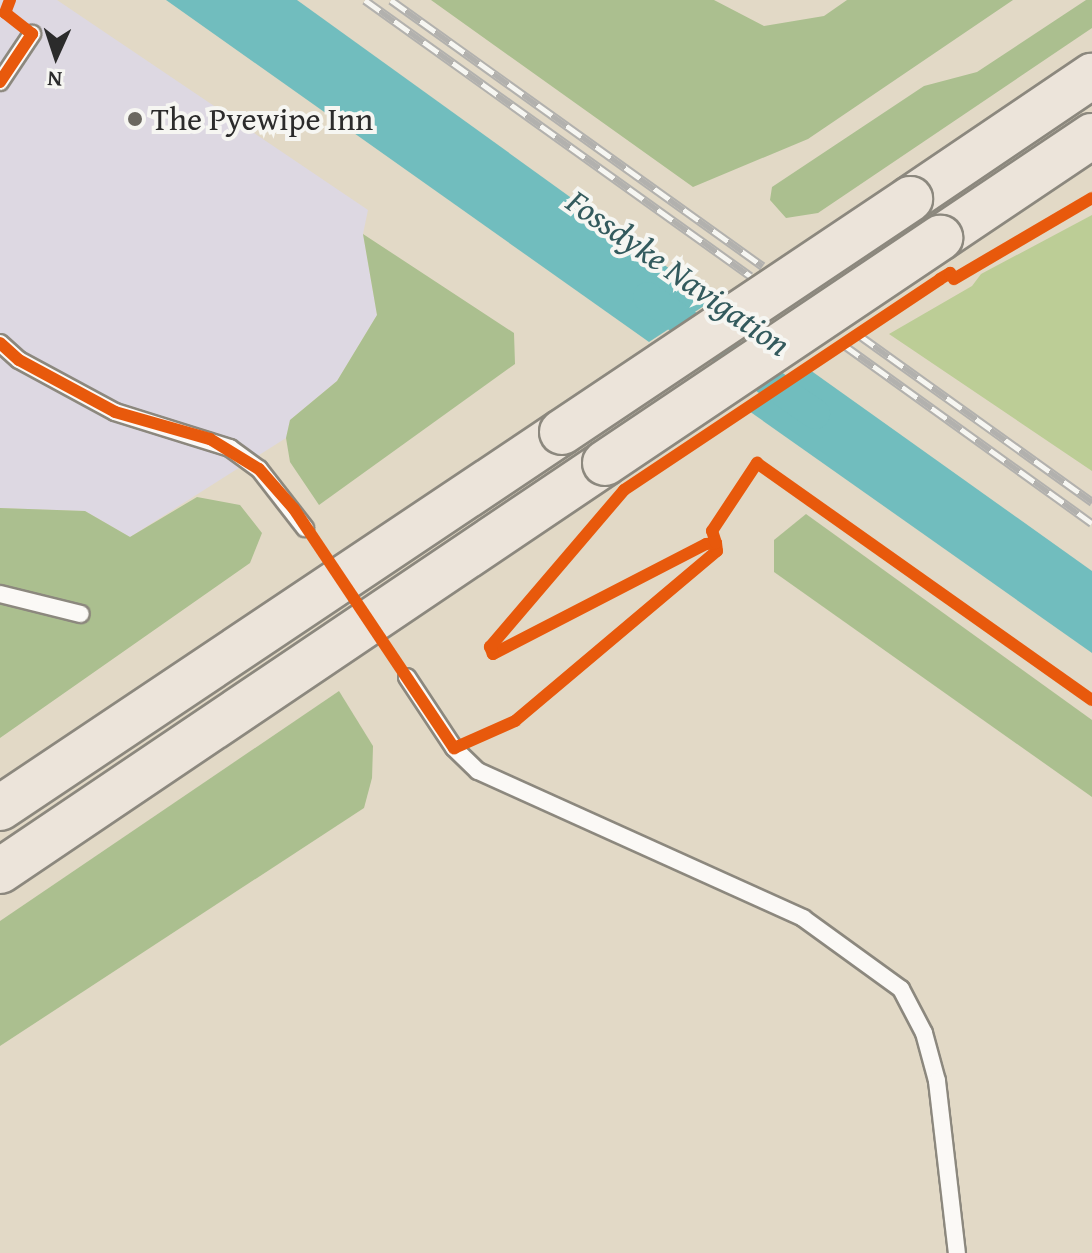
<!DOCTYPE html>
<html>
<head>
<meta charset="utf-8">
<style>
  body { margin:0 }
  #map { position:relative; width:1092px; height:1253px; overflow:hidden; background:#e2d9c6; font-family:"Gentium Book Plus",serif }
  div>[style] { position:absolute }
  .built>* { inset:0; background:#ddd8e2 }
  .green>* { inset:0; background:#bccd96 }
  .forest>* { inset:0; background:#abbf8f }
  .water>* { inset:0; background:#71bdbe }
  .canal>* { height:30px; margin:-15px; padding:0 15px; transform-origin:15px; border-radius:15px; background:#71bdbe }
  .roads { filter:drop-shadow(2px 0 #8c887e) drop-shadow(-2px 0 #8c887e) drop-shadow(0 2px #8c887e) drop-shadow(0 -2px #8c887e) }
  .service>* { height:16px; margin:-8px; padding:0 8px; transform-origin:8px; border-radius:8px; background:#fbf9f6 }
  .trunk>* { height:44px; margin:-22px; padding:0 22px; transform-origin:22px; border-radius:22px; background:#ece4da }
  .rail>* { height:9px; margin-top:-4.5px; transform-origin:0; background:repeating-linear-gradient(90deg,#f6f6f2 0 18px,#b2b1ae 0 36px); box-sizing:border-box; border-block:2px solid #b2b1ae }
  .bridges { filter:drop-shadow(2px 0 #8c887e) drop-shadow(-2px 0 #8c887e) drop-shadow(0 2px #8c887e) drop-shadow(0 -2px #8c887e) }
  .trunk-bridge>* { height:44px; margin:-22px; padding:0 22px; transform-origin:22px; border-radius:22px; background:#ece4da }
  .cycleway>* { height:12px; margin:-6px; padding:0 6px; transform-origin:6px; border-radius:6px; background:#e8590c }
  .dots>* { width:22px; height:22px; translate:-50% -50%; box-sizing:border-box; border:4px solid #f6f6f2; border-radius:50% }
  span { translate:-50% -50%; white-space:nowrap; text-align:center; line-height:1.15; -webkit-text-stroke:8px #f6f6f2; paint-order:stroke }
  .poi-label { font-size:32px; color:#2b2b2b }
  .left { translate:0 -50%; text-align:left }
  .water-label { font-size:34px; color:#335a5d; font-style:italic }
  .north { position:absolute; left:16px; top:16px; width:80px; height:80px; -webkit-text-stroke:6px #f6f6f2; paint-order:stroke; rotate:183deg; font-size:22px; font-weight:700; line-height:32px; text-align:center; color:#2b2b2b }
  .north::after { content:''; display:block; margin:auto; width:28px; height:36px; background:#2b2b2b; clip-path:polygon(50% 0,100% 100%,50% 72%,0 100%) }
</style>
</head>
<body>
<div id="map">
  <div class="built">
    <div style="clip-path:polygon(0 0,57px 0,368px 210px,363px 234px,377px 315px,337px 381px,290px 420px,286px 438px,130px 537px,85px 511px,0 508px)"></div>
  </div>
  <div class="green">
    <div style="clip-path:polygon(1092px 215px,1092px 471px,889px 334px,972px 286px,981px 274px)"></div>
  </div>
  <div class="forest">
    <div style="clip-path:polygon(431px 0,714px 0,764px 26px,824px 16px,847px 0,1013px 0,808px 139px,693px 187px)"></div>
    <div style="clip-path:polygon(1086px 0,1092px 0,1092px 28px,818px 213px,786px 218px,770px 200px,772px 187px,924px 86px,977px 72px)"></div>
    <div style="clip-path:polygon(363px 234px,514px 333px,515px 364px,319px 505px,290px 462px,286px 438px,290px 420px,337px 381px,377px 315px)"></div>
    <div style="clip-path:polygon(197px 497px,240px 505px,262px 533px,250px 563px,0 738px,0 508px,85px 511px,130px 537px)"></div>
    <div style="clip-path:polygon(806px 514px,1092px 720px,1092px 797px,774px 572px,774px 540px)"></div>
    <div style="clip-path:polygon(339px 691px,373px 746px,372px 778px,364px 808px,0 1046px,0 921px)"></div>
  </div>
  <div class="water">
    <div style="clip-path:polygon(166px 0,297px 0,713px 300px,649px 342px)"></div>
    <div style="clip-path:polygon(810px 370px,1092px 571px,1092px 653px,749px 411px)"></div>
  </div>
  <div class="canal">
    <div style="left:648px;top:297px;width:204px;rotate:35deg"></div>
  </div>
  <div class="roads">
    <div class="service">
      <div style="left:0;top:82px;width:58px;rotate:-56.3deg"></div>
      <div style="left:0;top:343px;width:25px;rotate:42deg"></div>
      <div style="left:19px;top:360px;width:109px;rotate:28.4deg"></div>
      <div style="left:115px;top:412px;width:121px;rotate:17.4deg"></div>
      <div style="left:230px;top:448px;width:36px;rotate:36deg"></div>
      <div style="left:259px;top:469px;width:75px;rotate:52.1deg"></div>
      <div style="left:0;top:594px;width:83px;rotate:13.9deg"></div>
      <div style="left:407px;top:677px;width:85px;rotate:56.5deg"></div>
      <div style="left:454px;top:748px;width:33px;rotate:44deg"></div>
      <div style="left:478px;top:771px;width:357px;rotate:24.3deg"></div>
      <div style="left:803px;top:918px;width:121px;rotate:35.9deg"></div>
      <div style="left:901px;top:989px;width:50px;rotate:62.4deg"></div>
      <div style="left:924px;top:1033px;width:50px;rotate:74.8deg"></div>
      <div style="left:937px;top:1081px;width:173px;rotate:83.4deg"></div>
    </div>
    <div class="trunk">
      <div style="left:910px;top:199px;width:220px;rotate:-34.1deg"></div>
      <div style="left:940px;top:238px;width:183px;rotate:-33.9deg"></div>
      <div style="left:0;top:808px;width:676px;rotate:-33.78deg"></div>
      <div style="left:0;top:871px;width:730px;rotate:-33.99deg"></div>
    </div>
  </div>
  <div class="rail">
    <div style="left:365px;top:0;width:474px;rotate:35.6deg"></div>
    <div style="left:391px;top:0;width:457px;rotate:35.6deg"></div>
    <div style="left:859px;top:335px;width:287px;rotate:35.6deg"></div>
    <div style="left:844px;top:345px;width:305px;rotate:35.7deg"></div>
  </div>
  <div class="bridges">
    <div class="trunk-bridge">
      <div style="left:562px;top:432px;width:419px;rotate:-33.8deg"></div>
      <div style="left:605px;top:463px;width:404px;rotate:-33.9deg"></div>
    </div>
  </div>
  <div class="cycleway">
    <div style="left:0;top:82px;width:58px;rotate:-56.3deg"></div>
    <div style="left:32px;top:34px;width:34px;rotate:-142deg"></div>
    <div style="left:5px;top:13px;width:14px;rotate:-69deg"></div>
    <div style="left:0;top:343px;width:25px;rotate:42deg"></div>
    <div style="left:19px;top:360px;width:109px;rotate:28.4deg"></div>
    <div style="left:115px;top:412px;width:99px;rotate:15.9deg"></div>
    <div style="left:210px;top:439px;width:57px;rotate:31.5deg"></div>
    <div style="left:259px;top:469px;width:53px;rotate:48.8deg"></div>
    <div style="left:294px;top:509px;width:288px;rotate:56.2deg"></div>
    <div style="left:454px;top:748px;width:67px;rotate:-23.9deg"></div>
    <div style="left:515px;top:721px;width:264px;rotate:-40.1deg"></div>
    <div style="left:717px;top:551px;width:8px;rotate:-97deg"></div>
    <div style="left:716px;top:543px;width:10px;rotate:174deg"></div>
    <div style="left:706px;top:544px;width:240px;rotate:152.7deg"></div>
    <div style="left:493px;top:654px;width:8px;rotate:-113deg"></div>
    <div style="left:490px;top:647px;width:206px;rotate:-49.5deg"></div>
    <div style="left:624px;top:490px;width:380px;rotate:-33.7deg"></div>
    <div style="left:940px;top:279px;width:12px;rotate:-31deg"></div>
    <div style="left:950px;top:273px;width:7px;rotate:56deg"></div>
    <div style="left:954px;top:279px;width:160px;rotate:-30.4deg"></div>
    <div style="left:716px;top:543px;width:13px;rotate:-108deg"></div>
    <div style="left:712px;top:531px;width:82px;rotate:-56.5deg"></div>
    <div style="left:757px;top:463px;width:410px;rotate:35.3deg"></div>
  </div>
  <div class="dots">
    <div style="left:135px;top:119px;background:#6b6861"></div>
  </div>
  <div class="poi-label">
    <span class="left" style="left:151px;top:119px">The Pyewipe Inn</span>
  </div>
  <div class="water-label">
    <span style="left:679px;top:272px;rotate:35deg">Fossdyke Navigation</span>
  </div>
  <div class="north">N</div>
</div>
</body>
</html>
